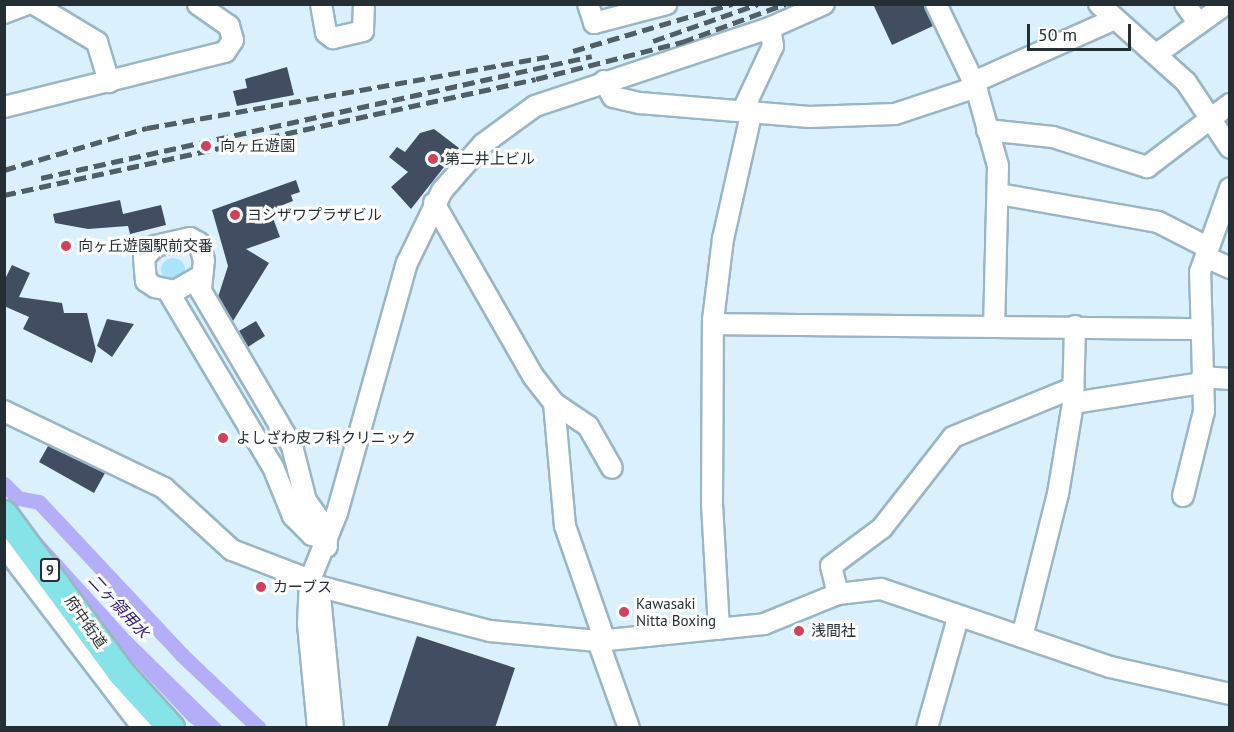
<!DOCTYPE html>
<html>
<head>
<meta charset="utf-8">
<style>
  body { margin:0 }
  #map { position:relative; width:1234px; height:732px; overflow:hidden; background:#daf1fd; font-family:"PT Sans","Noto Sans JP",sans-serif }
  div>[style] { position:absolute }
  .green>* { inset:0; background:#ace3fd }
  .round { border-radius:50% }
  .water>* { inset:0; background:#b4aef9 }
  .canal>* { height:15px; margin:-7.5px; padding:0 7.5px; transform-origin:7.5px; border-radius:7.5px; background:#b4aef9 }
  .building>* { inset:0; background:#414e62 }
  .roads { filter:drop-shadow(2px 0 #9ab6c4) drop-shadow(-2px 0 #9ab6c4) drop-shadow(0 2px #9ab6c4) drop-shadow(0 -2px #9ab6c4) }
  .minor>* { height:20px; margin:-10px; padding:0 10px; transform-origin:10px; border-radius:10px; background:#fff }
  .major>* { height:26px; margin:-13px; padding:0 13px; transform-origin:13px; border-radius:13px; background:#86e3e8 }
  .rail>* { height:4.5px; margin-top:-2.25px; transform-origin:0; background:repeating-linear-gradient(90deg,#505e66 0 12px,transparent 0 18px) }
  .dots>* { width:16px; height:16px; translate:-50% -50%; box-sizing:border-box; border:3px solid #fff; border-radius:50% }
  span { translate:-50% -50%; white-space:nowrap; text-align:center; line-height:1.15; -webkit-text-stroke:6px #fff; paint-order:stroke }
  .shield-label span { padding:2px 4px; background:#fff; border:2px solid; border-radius:4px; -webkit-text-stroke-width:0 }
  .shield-label { font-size:14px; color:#242f35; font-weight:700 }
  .poi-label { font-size:15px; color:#242f35 }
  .left { translate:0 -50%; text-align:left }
  .street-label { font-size:15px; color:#242f35 }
  .water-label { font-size:16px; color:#352175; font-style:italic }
  .frame { position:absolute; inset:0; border:6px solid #242f35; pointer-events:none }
  .scale { position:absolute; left:1027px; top:24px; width:104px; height:27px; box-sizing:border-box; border:3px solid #242f35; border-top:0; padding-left:8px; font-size:18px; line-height:21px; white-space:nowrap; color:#242f35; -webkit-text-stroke:4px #fff; paint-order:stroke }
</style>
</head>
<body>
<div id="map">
  <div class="green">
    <div class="round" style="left:161px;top:258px;width:24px;height:24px"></div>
  </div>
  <div class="water">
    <div style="clip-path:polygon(4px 497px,130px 636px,223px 727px,196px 727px,188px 721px,5px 527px)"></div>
  </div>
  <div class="canal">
    <div style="left:4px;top:484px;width:20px;rotate:45deg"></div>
    <div style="left:18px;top:498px;width:21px;rotate:11deg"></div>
    <div style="left:39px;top:502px;width:209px;rotate:46.9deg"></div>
    <div style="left:182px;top:655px;width:106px;rotate:43.5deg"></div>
  </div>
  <div class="building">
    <div style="clip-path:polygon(873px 4px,924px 4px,933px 26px,892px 45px)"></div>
    <div style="clip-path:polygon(287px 67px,294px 95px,237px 106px,233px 91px,247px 88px,245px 79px)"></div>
    <div style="clip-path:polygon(434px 129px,459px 148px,411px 209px,391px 187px,408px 172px,389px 157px,397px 147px,405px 152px,420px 133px)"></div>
    <div style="clip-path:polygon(296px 180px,300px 192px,291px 195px,293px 201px,270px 210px,280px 237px,246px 249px,269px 263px,233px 321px,218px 297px,228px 266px,212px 210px)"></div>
    <div style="clip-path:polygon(120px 200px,123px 214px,161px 205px,166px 225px,130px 234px,128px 226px,88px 229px,55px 223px,53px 214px)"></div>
    <div style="clip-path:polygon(12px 265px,30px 273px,19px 297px,62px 303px,64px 313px,87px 313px,96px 351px,92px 363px,23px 329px,29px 317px,4px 306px,4px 281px)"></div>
    <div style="clip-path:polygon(107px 319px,134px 324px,112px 357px,97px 346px)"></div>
    <div style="clip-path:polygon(256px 321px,265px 336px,248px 347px,239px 331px)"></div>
    <div style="clip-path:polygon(48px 446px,105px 473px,94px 493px,39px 462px)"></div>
    <div style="clip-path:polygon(417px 636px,515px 668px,495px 728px,387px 728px)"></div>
  </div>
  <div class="roads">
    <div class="minor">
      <div style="left:34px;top:4px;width:74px;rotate:31.1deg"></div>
      <div style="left:97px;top:42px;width:42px;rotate:73.3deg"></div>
      <div style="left:321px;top:4px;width:29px;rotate:80deg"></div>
      <div style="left:326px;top:33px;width:9px;rotate:36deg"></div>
      <div style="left:333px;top:38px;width:31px;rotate:-13deg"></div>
      <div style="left:363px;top:31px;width:27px;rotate:-88deg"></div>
      <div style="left:588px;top:4px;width:20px;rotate:72deg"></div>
      <div style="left:594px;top:23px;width:75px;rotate:-14.6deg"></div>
      <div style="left:936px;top:4px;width:92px;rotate:64.3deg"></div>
      <div style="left:976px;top:87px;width:82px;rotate:74.4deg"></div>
      <div style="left:998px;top:166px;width:161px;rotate:91.4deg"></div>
      <div style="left:1099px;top:4px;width:117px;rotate:41.9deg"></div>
      <div style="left:1186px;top:82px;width:79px;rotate:56.3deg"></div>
      <div style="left:1185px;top:4px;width:24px;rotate:55deg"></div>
      <div style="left:4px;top:13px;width:26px;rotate:-21deg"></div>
      <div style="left:1158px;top:53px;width:84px;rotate:-35.8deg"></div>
      <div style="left:604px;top:81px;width:18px;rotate:61deg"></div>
      <div style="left:613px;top:97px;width:28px;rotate:13deg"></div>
      <div style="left:640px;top:103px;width:170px;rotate:4.7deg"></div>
      <div style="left:809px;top:117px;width:86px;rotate:-2deg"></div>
      <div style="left:895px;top:114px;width:85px;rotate:-18.4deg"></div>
      <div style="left:974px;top:82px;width:154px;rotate:-24.1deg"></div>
      <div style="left:4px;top:107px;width:228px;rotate:-14deg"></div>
      <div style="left:225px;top:52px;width:14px;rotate:-56deg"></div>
      <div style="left:233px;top:40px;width:15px;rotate:-106deg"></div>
      <div style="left:229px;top:26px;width:38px;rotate:-145deg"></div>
      <div style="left:743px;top:110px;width:71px;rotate:-64.9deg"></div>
      <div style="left:773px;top:46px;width:18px;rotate:-99deg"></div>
      <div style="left:987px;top:130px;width:66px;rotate:6.1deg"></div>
      <div style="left:1053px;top:137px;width:99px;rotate:17.7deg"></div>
      <div style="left:1147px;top:167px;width:104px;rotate:-37.2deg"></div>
      <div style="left:999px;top:194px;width:161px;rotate:10deg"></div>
      <div style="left:1158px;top:222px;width:55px;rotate:27deg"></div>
      <div style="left:434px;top:203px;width:199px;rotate:60.2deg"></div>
      <div style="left:533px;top:376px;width:34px;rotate:52deg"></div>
      <div style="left:554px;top:403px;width:41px;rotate:34.1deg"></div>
      <div style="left:588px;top:426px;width:48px;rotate:60.3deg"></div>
      <div style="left:1208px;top:258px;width:24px;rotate:24deg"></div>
      <div style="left:201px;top:276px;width:30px;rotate:150deg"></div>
      <div style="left:175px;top:291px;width:20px;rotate:-169deg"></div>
      <div style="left:155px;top:287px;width:11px;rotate:-146deg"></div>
      <div style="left:146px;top:281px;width:23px;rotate:-95deg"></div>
      <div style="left:144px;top:258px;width:16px;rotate:-47deg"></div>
      <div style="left:155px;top:246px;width:36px;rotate:-13deg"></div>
      <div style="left:190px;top:238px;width:10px;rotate:29deg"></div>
      <div style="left:199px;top:243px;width:18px;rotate:74deg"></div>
      <div style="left:204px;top:260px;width:31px;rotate:96deg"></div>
      <div style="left:201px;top:291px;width:180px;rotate:59.6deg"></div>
      <div style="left:292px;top:446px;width:57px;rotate:75.7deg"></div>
      <div style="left:306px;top:501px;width:27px;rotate:54deg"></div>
      <div style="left:322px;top:523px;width:24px;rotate:78deg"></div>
      <div style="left:168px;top:291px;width:205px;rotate:59.2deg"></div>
      <div style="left:273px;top:467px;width:53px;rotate:67.8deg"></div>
      <div style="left:293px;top:516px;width:27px;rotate:45deg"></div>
      <div style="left:312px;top:535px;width:16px;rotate:18deg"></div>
      <div style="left:713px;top:324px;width:489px;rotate:0.6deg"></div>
      <div style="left:1202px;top:377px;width:28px;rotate:4deg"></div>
      <div style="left:554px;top:403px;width:123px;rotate:84.9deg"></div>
      <div style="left:565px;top:526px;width:122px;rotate:70.8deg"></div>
      <div style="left:1073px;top:403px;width:131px;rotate:-8.8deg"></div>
      <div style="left:4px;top:411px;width:178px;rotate:25.7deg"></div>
      <div style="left:164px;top:488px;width:92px;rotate:42.4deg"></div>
      <div style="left:232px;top:550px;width:84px;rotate:21deg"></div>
      <div style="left:1183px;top:496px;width:88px;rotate:-76.1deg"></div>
      <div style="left:1204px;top:411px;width:139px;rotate:-91.6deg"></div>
      <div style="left:1200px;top:272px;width:89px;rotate:-70.3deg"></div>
      <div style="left:4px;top:546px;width:229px;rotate:52.6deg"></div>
      <div style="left:321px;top:587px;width:175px;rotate:14.6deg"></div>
      <div style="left:490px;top:631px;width:108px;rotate:5.3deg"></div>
      <div style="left:598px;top:641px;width:167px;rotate:-5.8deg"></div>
      <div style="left:764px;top:624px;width:80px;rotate:-22.1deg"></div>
      <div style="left:838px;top:594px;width:43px;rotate:-6.6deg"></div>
      <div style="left:881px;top:589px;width:242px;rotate:18.8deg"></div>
      <div style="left:1110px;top:667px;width:123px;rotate:12.7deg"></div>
      <div style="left:838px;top:594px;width:29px;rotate:-104deg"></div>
      <div style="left:831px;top:566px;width:64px;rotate:-36.7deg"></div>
      <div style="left:882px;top:528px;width:115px;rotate:-52deg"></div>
      <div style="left:953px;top:437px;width:130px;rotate:-22.2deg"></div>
      <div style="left:320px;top:596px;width:133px;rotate:84.4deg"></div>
      <div style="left:719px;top:629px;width:127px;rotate:-93.2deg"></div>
      <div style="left:712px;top:502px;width:182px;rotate:-89.7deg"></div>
      <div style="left:713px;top:320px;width:82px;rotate:-83deg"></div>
      <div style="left:723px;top:239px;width:132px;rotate:-77.3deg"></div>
      <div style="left:1022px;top:637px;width:147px;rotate:-75.9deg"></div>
      <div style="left:1058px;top:494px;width:92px;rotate:-80.6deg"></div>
      <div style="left:1073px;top:403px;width:77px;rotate:-88.5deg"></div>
      <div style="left:598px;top:641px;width:92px;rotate:70.4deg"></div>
      <div style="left:318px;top:728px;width:104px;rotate:-95.5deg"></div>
      <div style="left:308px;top:624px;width:44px;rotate:-87.4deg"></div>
      <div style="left:310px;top:580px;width:72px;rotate:-68.1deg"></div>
      <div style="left:337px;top:513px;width:260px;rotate:-74.4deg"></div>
      <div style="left:407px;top:263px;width:80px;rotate:-64.1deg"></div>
      <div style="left:442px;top:191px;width:62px;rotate:-48.9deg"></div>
      <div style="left:483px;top:144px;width:64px;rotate:-36.2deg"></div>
      <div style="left:535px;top:106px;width:248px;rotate:-18.4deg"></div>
      <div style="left:770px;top:28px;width:59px;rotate:-24deg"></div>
      <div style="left:927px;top:728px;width:114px;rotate:-74.3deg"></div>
    </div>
    <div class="major">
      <div style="left:4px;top:514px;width:199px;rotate:53.6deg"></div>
      <div style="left:122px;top:674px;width:73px;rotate:47.8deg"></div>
    </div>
  </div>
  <div class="rail">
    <div style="left:653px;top:41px;width:111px;rotate:-19.4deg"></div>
    <div style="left:573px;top:51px;width:166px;rotate:-16.5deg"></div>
    <div style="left:4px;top:170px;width:149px;rotate:-16.4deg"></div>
    <div style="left:147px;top:128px;width:412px;rotate:-10.1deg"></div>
    <div style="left:41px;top:178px;width:564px;rotate:-12.48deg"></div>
    <div style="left:4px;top:195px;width:544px;rotate:-12.3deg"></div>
    <div style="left:536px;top:79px;width:151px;rotate:-14.2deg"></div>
    <div style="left:682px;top:42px;width:110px;rotate:-20.3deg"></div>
  </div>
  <div class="dots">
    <div style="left:206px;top:146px;background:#d1415d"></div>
    <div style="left:433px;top:159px;background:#d1415d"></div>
    <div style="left:235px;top:215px;background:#d1415d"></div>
    <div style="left:66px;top:246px;background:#d1415d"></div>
    <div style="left:223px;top:438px;background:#d1415d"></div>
    <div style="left:261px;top:587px;background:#d1415d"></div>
    <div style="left:624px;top:612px;background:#d1415d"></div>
    <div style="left:799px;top:631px;background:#d1415d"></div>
  </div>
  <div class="shield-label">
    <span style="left:50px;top:570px">9</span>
  </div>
  <div class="poi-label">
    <span class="left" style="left:220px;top:146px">向ヶ丘遊園</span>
    <span class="left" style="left:445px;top:159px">第二井上ビル</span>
    <span class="left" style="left:247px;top:215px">ヨシザワプラザビル</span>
    <span class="left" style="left:78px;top:246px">向ヶ丘遊園駅前交番</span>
    <span class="left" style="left:236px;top:438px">よしざわ皮フ科クリニック</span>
    <span class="left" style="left:273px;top:587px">カーブス</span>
    <span class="left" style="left:636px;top:612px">Kawasaki<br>Nitta Boxing</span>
    <span class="left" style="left:811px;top:631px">浅間社</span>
  </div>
  <div class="street-label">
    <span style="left:86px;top:622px;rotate:55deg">府中街道</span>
  </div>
  <div class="water-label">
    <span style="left:119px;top:606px;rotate:47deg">二ヶ領用水</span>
  </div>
  <div class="frame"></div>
  <div class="scale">50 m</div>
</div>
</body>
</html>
